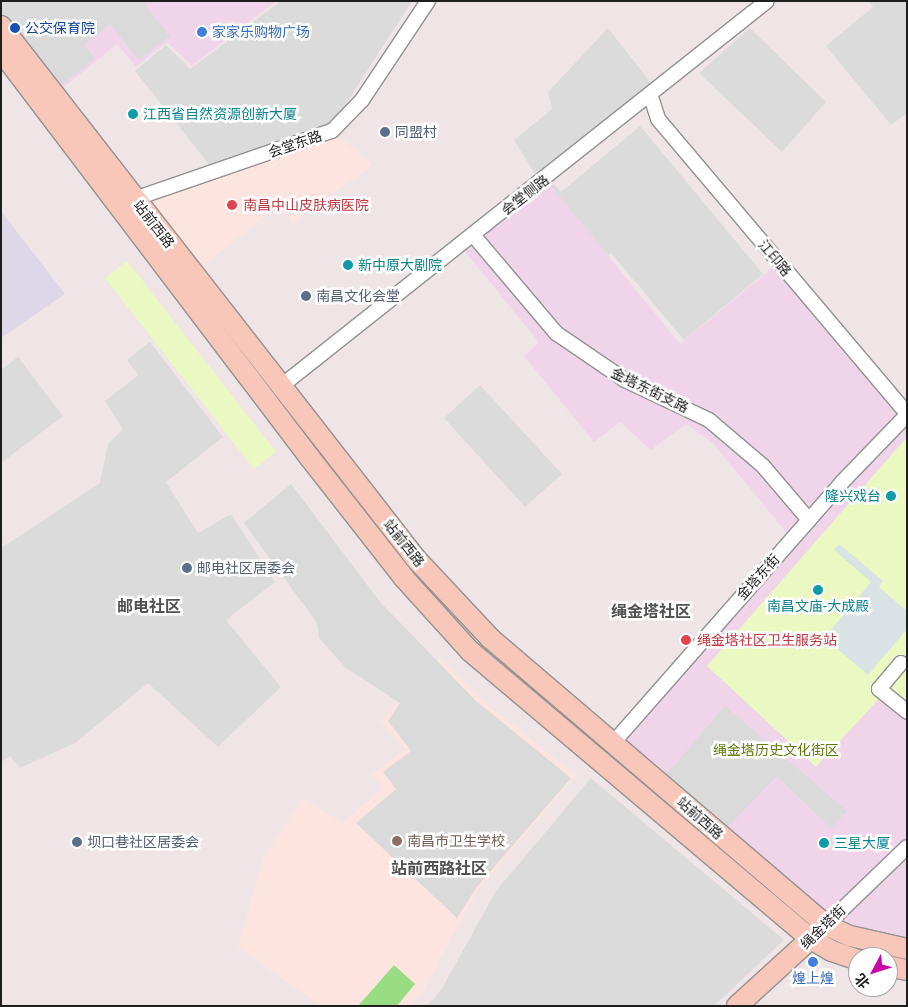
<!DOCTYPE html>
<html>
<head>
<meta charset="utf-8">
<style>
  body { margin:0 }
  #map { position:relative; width:908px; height:1007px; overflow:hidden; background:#efe5e6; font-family:"Noto Sans","Noto Sans SC",sans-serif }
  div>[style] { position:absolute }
  .residential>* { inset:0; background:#dcdbdc }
  .commercial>* { inset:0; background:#f0d4ea }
  .industrial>* { inset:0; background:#ddd7e8 }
  .education>* { inset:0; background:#fee4de }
  .park>* { inset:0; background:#ebf8c2 }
  .pitch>* { inset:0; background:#98dd84 }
  .parking>* { inset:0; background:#dadada }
  .plaza>* { inset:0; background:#d9e3e5 }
  .roads { filter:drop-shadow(1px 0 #929292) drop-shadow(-1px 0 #929292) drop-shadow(0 1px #929292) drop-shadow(0 -1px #929292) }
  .street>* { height:14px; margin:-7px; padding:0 7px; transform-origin:7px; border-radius:7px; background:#fff }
  .secondary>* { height:20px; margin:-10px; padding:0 10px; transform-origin:10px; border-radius:10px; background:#f8c7b9 }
  .dots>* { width:14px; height:14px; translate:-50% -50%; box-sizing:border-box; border:2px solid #fff; border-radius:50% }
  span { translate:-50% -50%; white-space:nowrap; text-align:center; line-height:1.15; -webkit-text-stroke:5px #fff; paint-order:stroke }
  .transit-label { font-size:14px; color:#164399 }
  .left { translate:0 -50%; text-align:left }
  .shop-label { font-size:14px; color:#366cbe }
  .culture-label { font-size:14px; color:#0d838f }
  .right { translate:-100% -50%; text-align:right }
  .service-label { font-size:14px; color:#4e5e75 }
  .street-label { font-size:14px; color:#1e1e1e }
  .health-label { font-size:14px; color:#be3a42 }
  .park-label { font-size:14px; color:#607b0e }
  .education-label { font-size:14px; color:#785e54 }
  .quarter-label { font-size:16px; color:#515151; font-weight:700 }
  .frame { position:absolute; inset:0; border:2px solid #1e1e1e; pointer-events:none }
  .north { position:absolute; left:848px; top:947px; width:50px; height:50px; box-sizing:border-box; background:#fff; border:1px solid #a5a5a5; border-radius:50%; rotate:230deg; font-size:14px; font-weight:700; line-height:20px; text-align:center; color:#1e1e1e }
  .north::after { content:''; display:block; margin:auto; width:18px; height:22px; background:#c904a9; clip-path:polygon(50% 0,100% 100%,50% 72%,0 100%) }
</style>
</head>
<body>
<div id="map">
  <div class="residential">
    <div style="clip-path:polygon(281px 1px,412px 1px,331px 127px,211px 167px,135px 71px,166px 45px,190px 69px)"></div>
    <div style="clip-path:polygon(869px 1px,907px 1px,907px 113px,891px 125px,826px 46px,873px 7px)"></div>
    <div style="clip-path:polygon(608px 28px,654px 87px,544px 173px,561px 192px,640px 126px,763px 274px,684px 340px,611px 253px,560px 295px,705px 405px,561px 327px,543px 187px,514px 140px,552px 109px,548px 92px)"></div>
    <div style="clip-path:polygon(750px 28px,826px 102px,782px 152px,699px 73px)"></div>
    <div style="clip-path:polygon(150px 342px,223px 437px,166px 482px,198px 533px,231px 514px,275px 582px,226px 620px,281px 687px,218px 747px,148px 683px,75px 743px,20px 768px,10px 756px,1px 762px,1px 548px,100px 483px,108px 444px,123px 429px,105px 401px,138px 375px,127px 360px)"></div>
    <div style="clip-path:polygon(18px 357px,63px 416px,1px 463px,1px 370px)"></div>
    <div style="clip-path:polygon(480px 385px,562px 474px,525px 507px,444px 418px)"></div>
    <div style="clip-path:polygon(591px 778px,784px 940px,714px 1006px,427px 1006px,441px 990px,496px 891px)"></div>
  </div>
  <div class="commercial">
    <div style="clip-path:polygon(1px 1px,276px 1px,192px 66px,167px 42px,136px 67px,117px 44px,59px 91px,1px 17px)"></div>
    <div style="clip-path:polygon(548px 182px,680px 344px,782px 260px,907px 408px,907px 964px,888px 957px,811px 951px,587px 762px,791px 538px,712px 442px,686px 424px,651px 450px,620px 422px,594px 442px,524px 356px,539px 342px,462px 248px)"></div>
  </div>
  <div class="industrial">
    <div style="clip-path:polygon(1px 211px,65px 294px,1px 338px)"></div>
  </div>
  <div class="education">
    <div style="clip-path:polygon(340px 137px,372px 165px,293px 224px,277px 207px,196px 271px,145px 204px)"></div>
    <div style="clip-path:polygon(439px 658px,480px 699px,576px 775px,477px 891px,423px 991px,409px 1006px,321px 1006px,238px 947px,263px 858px,303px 798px,343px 823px,382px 788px,373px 774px,406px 749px,381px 721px)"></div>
  </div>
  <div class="park">
    <div style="clip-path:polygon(127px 261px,276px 452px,254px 469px,105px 278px)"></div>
    <div style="clip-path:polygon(907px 437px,907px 708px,886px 691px,816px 767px,707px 666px)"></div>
  </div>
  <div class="pitch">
    <div style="clip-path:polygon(394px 965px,415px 984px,397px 1006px,358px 1006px)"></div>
  </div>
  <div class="parking">
    <div style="clip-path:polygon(1px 1px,142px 1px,170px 36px,139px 60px,110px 24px,84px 45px,95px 58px,59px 87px,1px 16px)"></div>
    <div style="clip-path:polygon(291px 484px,381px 603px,476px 701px,571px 778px,476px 888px,457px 918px,356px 823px,396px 789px,383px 772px,411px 751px,388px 721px,400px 703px,345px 667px,319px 638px,317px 623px,244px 523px)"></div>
    <div style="clip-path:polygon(725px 706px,847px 811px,831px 828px,777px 776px,726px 829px,665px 776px)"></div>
  </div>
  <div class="plaza">
    <div style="clip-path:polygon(839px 544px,883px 581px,879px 587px,907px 611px,907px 629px,868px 675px,827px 640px,822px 646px,819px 644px,871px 582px,834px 550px)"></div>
  </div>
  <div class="roads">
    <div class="street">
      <div style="left:651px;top:97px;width:23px;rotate:72deg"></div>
      <div style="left:658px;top:119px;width:386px;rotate:49.8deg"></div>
      <div style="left:134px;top:199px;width:209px;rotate:-19deg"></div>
      <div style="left:332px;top:131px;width:43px;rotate:-45.9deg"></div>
      <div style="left:362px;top:100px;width:119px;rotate:-56.3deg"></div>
      <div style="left:474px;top:236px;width:127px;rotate:49.8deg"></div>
      <div style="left:556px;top:333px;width:83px;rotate:34.3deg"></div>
      <div style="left:625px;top:380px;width:93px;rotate:25.5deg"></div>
      <div style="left:709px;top:420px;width:71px;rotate:40.4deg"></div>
      <div style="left:763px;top:466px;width:71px;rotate:49.6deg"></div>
      <div style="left:280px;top:387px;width:621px;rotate:-38.4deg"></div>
      <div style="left:901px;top:663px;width:34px;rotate:130deg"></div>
      <div style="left:879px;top:689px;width:36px;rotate:39deg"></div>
      <div style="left:613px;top:743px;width:349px;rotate:-48.7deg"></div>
      <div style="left:843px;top:481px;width:92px;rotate:-45.9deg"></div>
      <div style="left:826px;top:925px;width:112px;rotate:-43.9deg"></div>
    </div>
    <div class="secondary">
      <div style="left:1px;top:26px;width:677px;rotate:52.08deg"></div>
      <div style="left:417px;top:560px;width:107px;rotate:46.9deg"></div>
      <div style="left:490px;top:638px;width:442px;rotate:40.5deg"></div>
      <div style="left:826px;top:925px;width:26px;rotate:25deg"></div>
      <div style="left:850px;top:936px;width:58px;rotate:12.8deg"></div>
      <div style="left:1px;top:51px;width:511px;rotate:52.79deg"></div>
      <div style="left:310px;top:458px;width:152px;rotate:51.9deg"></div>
      <div style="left:404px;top:578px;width:98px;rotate:47.9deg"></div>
      <div style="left:470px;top:651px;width:446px;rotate:40.2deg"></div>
      <div style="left:811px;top:939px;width:24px;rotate:30deg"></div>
      <div style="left:832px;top:951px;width:28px;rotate:19deg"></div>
      <div style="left:888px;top:966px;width:19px;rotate:12deg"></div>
      <div style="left:737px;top:1006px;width:111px;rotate:-42.4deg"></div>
    </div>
  </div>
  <div class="dots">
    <div style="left:15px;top:28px;background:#1a4fb4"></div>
    <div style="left:202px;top:32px;background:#3f7fe0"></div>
    <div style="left:133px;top:114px;background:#0f9aa8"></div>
    <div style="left:385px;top:132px;background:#5c6f8a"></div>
    <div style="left:232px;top:205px;background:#e0444e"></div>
    <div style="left:348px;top:265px;background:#0f9aa8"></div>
    <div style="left:306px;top:296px;background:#5c6f8a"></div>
    <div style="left:891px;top:496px;background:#0f9aa8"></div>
    <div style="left:187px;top:568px;background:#5c6f8a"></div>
    <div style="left:818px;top:590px;background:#0f9aa8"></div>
    <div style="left:686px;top:640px;background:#e0444e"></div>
    <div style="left:397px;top:841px;background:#8d6e63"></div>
    <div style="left:77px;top:842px;background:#5c6f8a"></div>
    <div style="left:824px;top:843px;background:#0f9aa8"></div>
    <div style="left:813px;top:962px;background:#3f7fe0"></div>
  </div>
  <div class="transit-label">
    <span class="left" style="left:25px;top:28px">公交保育院</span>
  </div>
  <div class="shop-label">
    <span class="left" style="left:212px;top:32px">家家乐购物广场</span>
    <span style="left:813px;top:978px">煌上煌</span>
  </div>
  <div class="culture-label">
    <span class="left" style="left:143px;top:114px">江西省自然资源创新大厦</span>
    <span class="left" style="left:358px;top:265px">新中原大剧院</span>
    <span class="right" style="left:881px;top:496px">隆兴戏台</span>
    <span style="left:818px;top:606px">南昌文庙-大成殿</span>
    <span class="left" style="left:834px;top:843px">三星大厦</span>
  </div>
  <div class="service-label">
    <span class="left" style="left:395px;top:132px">同盟村</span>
    <span class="left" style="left:316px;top:296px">南昌文化会堂</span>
    <span class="left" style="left:197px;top:568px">邮电社区居委会</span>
    <span class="left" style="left:87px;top:842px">坝口巷社区居委会</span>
  </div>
  <div class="street-label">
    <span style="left:295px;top:144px;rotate:-19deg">会堂东路</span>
    <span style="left:525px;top:195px;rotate:-38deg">会堂侧路</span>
    <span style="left:154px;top:224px;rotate:52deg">站前西路</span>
    <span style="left:775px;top:258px;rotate:50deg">江印路</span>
    <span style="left:650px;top:390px;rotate:26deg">金塔东街支路</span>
    <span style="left:404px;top:543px;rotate:51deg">站前西路</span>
    <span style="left:758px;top:577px;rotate:-48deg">金塔东街</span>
    <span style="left:700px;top:818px;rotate:41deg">站前西路</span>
    <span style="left:823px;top:927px;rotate:-44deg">绳金塔街</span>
  </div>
  <div class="health-label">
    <span class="left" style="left:243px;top:205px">南昌中山皮肤病医院</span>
    <span class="left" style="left:697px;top:640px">绳金塔社区卫生服务站</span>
  </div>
  <div class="park-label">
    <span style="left:776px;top:750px">绳金塔历史文化街区</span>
  </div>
  <div class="education-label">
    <span class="left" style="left:407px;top:841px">南昌市卫生学校</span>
  </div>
  <div class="quarter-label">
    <span style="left:149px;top:606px">邮电社区</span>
    <span style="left:651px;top:611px">绳金塔社区</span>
    <span style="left:439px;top:868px">站前西路社区</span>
  </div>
  <div class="frame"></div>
  <div class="north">北</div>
</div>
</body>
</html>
